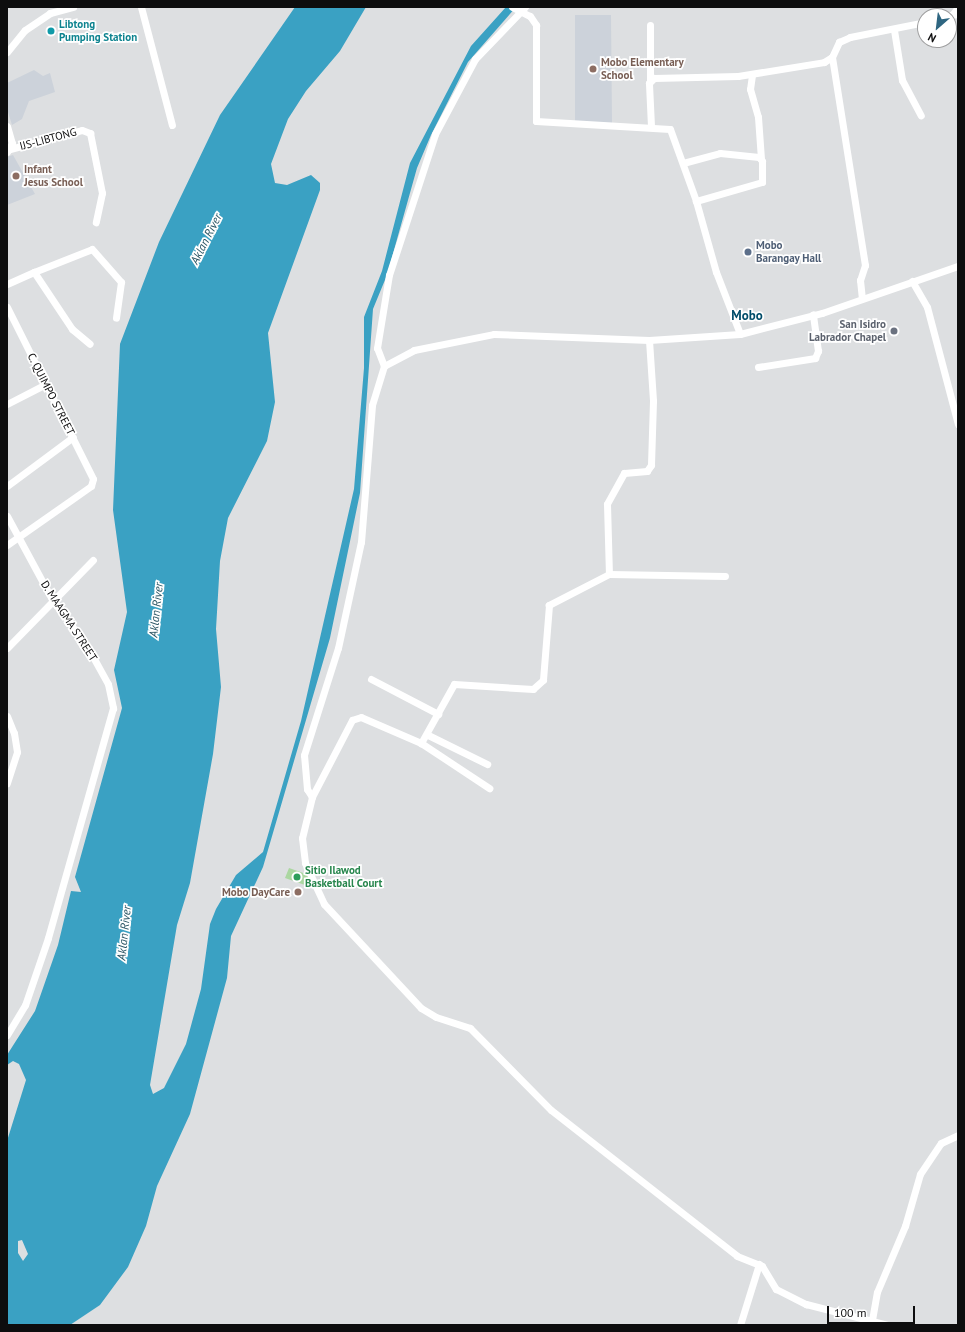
<!DOCTYPE html>
<html>
<head>
<meta charset="utf-8">
<style>
  body { margin:0 }
  #map { position:relative; width:965px; height:1332px; overflow:hidden; background:#dddfe1; font-family:"PT Sans",sans-serif }
  div>[style] { position:absolute }
  .built>* { inset:0; background:#ccd2da }
  .green>* { inset:0; background:#abd7a1 }
  .water>* { inset:0; background:#3aa1c3 }
  .minor>* { height:7px; margin:-3.5px; padding:0 3.5px; transform-origin:3.5px; border-radius:3.5px; background:#fff }
  .dots>* { width:11px; height:11px; translate:-50% -50%; box-sizing:border-box; border:2px solid #fff; border-radius:50% }
  span { translate:-50% -50%; white-space:nowrap; text-align:center; line-height:1.15; -webkit-text-stroke:3.5px #fff; paint-order:stroke }
  .culture-label { font-size:11px; color:#0d838f; font-weight:700 }
  .left { translate:0 -50%; text-align:left }
  .education-label { font-size:11px; color:#785e54; font-weight:700 }
  .right { translate:-100% -50%; text-align:right }
  .street-label { font-size:11px; color:#0d0d0e }
  .service-label { font-size:11px; color:#4e5e75; font-weight:700 }
  .worship-label { font-size:11px; color:#5b616d; font-weight:700 }
  .leisure-label { font-size:11px; color:#27864d; font-weight:700 }
  .water-label { font-size:12px; color:#2a5564; font-style:italic }
  .quarter-label { font-size:13px; color:#004c69; font-weight:700 }
  .frame { position:absolute; inset:0; border:8px solid #0d0d0e; pointer-events:none }
  .north { position:absolute; left:917px; top:8px; width:40px; height:40px; box-sizing:border-box; background:#fff; border:1px solid #9e9e9f; border-radius:50%; rotate:208deg; font-size:11px; font-weight:700; line-height:16px; text-align:center; color:#0d0d0e }
  .north::after { content:''; display:block; margin:auto; width:14px; height:18px; background:#2f6681; clip-path:polygon(50% 0,100% 100%,50% 72%,0 100%) }
  .scale { position:absolute; left:827px; top:1306px; width:88px; height:18px; box-sizing:border-box; border:2px solid #0d0d0e; border-top:0; padding-left:5px; font-size:12px; line-height:14px; white-space:nowrap; color:#0d0d0e; -webkit-text-stroke:3px #fff; paint-order:stroke }
</style>
</head>
<body>
<div id="map">
  <div class="built">
    <div style="clip-path:polygon(575px 15px,611px 15px,612px 123px,575px 122px)"></div>
    <div style="clip-path:polygon(34px 70px,43px 76px,50px 73px,55px 92px,29px 101px,22px 119px,12px 125px,7px 109px,7px 83px)"></div>
    <div style="clip-path:polygon(13px 155px,35px 194px,7px 205px,7px 157px)"></div>
  </div>
  <div class="green">
    <div style="clip-path:polygon(289px 868px,309px 875px,305px 885px,285px 878px)"></div>
  </div>
  <div class="water">
    <div style="clip-path:polygon(evenodd,295px 7px,366px 7px,340px 51px,306px 91px,288px 119px,271px 164px,275px 183px,287px 185px,311px 175px,320px 183px,320px 190px,268px 333px,275px 402px,267px 441px,228px 518px,220px 561px,216px 629px,221px 687px,213px 754px,190px 883px,177px 925px,150px 1085px,153px 1094px,164px 1088px,186px 1044px,201px 989px,210px 924px,216px 909px,236px 875px,263px 852px,301px 721px,354px 489px,364px 368px,364px 317px,382px 271px,410px 163px,471px 46px,506px 7px,516px 7px,468px 62px,431px 135px,417px 168px,387px 275px,373px 309px,360px 493px,330px 638px,263px 867px,231px 936px,227px 978px,190px 1114px,157px 1186px,146px 1226px,128px 1267px,100px 1305px,70px 1325px,7px 1325px,7px 1141px,26px 1080px,19px 1064px,13px 1061px,7px 1065px,7px 1055px,35px 1011px,58px 945px,71px 891px,81px 892px,75px 877px,122px 708px,114px 670px,127px 612px,113px 510px,120px 344px,159px 242px,220px 115px,295px 7px,22px 1240px,28px 1254px,23px 1261px,18px 1253px,18px 1241px,22px 1240px)"></div>
  </div>
  <div class="minor">
    <div style="left:141px;top:7px;width:122px;rotate:75.3deg"></div>
    <div style="left:512px;top:7px;width:20px;rotate:27deg"></div>
    <div style="left:530px;top:16px;width:11px;rotate:56deg"></div>
    <div style="left:536px;top:25px;width:96px;rotate:90deg"></div>
    <div style="left:536px;top:121px;width:134px;rotate:3.4deg"></div>
    <div style="left:670px;top:129px;width:77px;rotate:70.1deg"></div>
    <div style="left:696px;top:201px;width:74px;rotate:74.3deg"></div>
    <div style="left:716px;top:272px;width:66px;rotate:68.8deg"></div>
    <div style="left:952px;top:15px;width:10px;rotate:-53deg"></div>
    <div style="left:944px;top:16px;width:14px;rotate:-8deg"></div>
    <div style="left:650px;top:25px;width:55px;rotate:90deg"></div>
    <div style="left:894px;top:30px;width:51px;rotate:80.9deg"></div>
    <div style="left:902px;top:80px;width:40px;rotate:62deg"></div>
    <div style="left:7px;top:52px;width:28px;rotate:-51deg"></div>
    <div style="left:25px;top:30px;width:30px;rotate:-34deg"></div>
    <div style="left:50px;top:13px;width:24px;rotate:-15deg"></div>
    <div style="left:832px;top:57px;width:211px;rotate:81deg"></div>
    <div style="left:865px;top:265px;width:16px;rotate:108deg"></div>
    <div style="left:860px;top:280px;width:18px;rotate:84deg"></div>
    <div style="left:752px;top:75px;width:14px;rotate:98deg"></div>
    <div style="left:750px;top:89px;width:29px;rotate:74deg"></div>
    <div style="left:758px;top:117px;width:42px;rotate:85.9deg"></div>
    <div style="left:7px;top:126px;width:18px;rotate:74deg"></div>
    <div style="left:12px;top:143px;width:10px;rotate:119deg"></div>
    <div style="left:651px;top:126px;width:43px;rotate:-92.7deg"></div>
    <div style="left:649px;top:83px;width:7px;rotate:-45deg"></div>
    <div style="left:654px;top:78px;width:84px;rotate:-1.4deg"></div>
    <div style="left:738px;top:76px;width:87px;rotate:-9.2deg"></div>
    <div style="left:824px;top:62px;width:9px;rotate:-32deg"></div>
    <div style="left:832px;top:57px;width:17px;rotate:-65deg"></div>
    <div style="left:839px;top:42px;width:12px;rotate:-24deg"></div>
    <div style="left:850px;top:37px;width:76px;rotate:-11.3deg"></div>
    <div style="left:10px;top:149px;width:74px;rotate:-14.8deg"></div>
    <div style="left:82px;top:130px;width:9px;rotate:21deg"></div>
    <div style="left:90px;top:133px;width:61px;rotate:78.7deg"></div>
    <div style="left:102px;top:193px;width:30px;rotate:102deg"></div>
    <div style="left:683px;top:163px;width:38px;rotate:-15deg"></div>
    <div style="left:720px;top:153px;width:39px;rotate:6deg"></div>
    <div style="left:759px;top:157px;width:5px;rotate:53deg"></div>
    <div style="left:762px;top:161px;width:21px;rotate:90deg"></div>
    <div style="left:762px;top:182px;width:69px;rotate:163.9deg"></div>
    <div style="left:34px;top:272px;width:62px;rotate:-21.6deg"></div>
    <div style="left:92px;top:249px;width:44px;rotate:48.7deg"></div>
    <div style="left:121px;top:282px;width:36px;rotate:98deg"></div>
    <div style="left:912px;top:281px;width:30px;rotate:60deg"></div>
    <div style="left:927px;top:307px;width:121px;rotate:75.2deg"></div>
    <div style="left:7px;top:284px;width:30px;rotate:-24deg"></div>
    <div style="left:34px;top:272px;width:69px;rotate:56.3deg"></div>
    <div style="left:72px;top:329px;width:23px;rotate:40deg"></div>
    <div style="left:7px;top:307px;width:192px;rotate:63.4deg"></div>
    <div style="left:93px;top:479px;width:7px;rotate:106deg"></div>
    <div style="left:91px;top:486px;width:103px;rotate:144.9deg"></div>
    <div style="left:649px;top:340px;width:61px;rotate:86.2deg"></div>
    <div style="left:653px;top:401px;width:64px;rotate:91.8deg"></div>
    <div style="left:651px;top:465px;width:7px;rotate:124deg"></div>
    <div style="left:647px;top:471px;width:23px;rotate:175deg"></div>
    <div style="left:624px;top:473px;width:35px;rotate:119deg"></div>
    <div style="left:607px;top:504px;width:70px;rotate:88.4deg"></div>
    <div style="left:609px;top:574px;width:68px;rotate:152.7deg"></div>
    <div style="left:549px;top:605px;width:75px;rotate:94.6deg"></div>
    <div style="left:543px;top:680px;width:13px;rotate:138deg"></div>
    <div style="left:533px;top:689px;width:79px;rotate:-176.4deg"></div>
    <div style="left:454px;top:684px;width:68px;rotate:119.2deg"></div>
    <div style="left:421px;top:743px;width:65px;rotate:-156.6deg"></div>
    <div style="left:361px;top:717px;width:9px;rotate:162deg"></div>
    <div style="left:352px;top:720px;width:87px;rotate:117.5deg"></div>
    <div style="left:312px;top:797px;width:42px;rotate:103.7deg"></div>
    <div style="left:302px;top:838px;width:25px;rotate:83deg"></div>
    <div style="left:305px;top:863px;width:45px;rotate:65.1deg"></div>
    <div style="left:324px;top:904px;width:142px;rotate:47deg"></div>
    <div style="left:421px;top:1008px;width:17px;rotate:31deg"></div>
    <div style="left:436px;top:1017px;width:36px;rotate:18deg"></div>
    <div style="left:470px;top:1028px;width:115px;rotate:45.4deg"></div>
    <div style="left:551px;top:1110px;width:236px;rotate:38.1deg"></div>
    <div style="left:737px;top:1256px;width:27px;rotate:22deg"></div>
    <div style="left:762px;top:1266px;width:27px;rotate:59deg"></div>
    <div style="left:776px;top:1289px;width:34px;rotate:27deg"></div>
    <div style="left:806px;top:1304px;width:85px;rotate:14.4deg"></div>
    <div style="left:384px;top:366px;width:19px;rotate:-111deg"></div>
    <div style="left:377px;top:348px;width:74px;rotate:-80.7deg"></div>
    <div style="left:389px;top:275px;width:148px;rotate:-71.9deg"></div>
    <div style="left:435px;top:134px;width:85px;rotate:-61.9deg"></div>
    <div style="left:475px;top:59px;width:72px;rotate:-46.1deg"></div>
    <div style="left:758px;top:367px;width:58px;rotate:-9deg"></div>
    <div style="left:815px;top:358px;width:8px;rotate:-67deg"></div>
    <div style="left:818px;top:351px;width:37px;rotate:-98deg"></div>
    <div style="left:7px;top:404px;width:44px;rotate:-27.1deg"></div>
    <div style="left:7px;top:486px;width:82px;rotate:-36.6deg"></div>
    <div style="left:7px;top:516px;width:97px;rotate:61.6deg"></div>
    <div style="left:53px;top:601px;width:56px;rotate:52.9deg"></div>
    <div style="left:87px;top:646px;width:43px;rotate:61.1deg"></div>
    <div style="left:108px;top:684px;width:25px;rotate:78deg"></div>
    <div style="left:113px;top:708px;width:239px;rotate:105.8deg"></div>
    <div style="left:48px;top:938px;width:71px;rotate:108.9deg"></div>
    <div style="left:25px;top:1005px;width:35px;rotate:121deg"></div>
    <div style="left:609px;top:574px;width:116px;rotate:1deg"></div>
    <div style="left:7px;top:648px;width:123px;rotate:-45.7deg"></div>
    <div style="left:371px;top:679px;width:76px;rotate:27.6deg"></div>
    <div style="left:7px;top:716px;width:18px;rotate:68deg"></div>
    <div style="left:14px;top:733px;width:19px;rotate:81deg"></div>
    <div style="left:17px;top:752px;width:33px;rotate:108deg"></div>
    <div style="left:428px;top:735px;width:66px;rotate:26.2deg"></div>
    <div style="left:421px;top:743px;width:82px;rotate:33.5deg"></div>
    <div style="left:312px;top:797px;width:9px;rotate:-122deg"></div>
    <div style="left:307px;top:789px;width:34px;rotate:-95deg"></div>
    <div style="left:304px;top:755px;width:112px;rotate:-72.4deg"></div>
    <div style="left:338px;top:648px;width:108px;rotate:-77.8deg"></div>
    <div style="left:361px;top:542px;width:137px;rotate:-85.4deg"></div>
    <div style="left:372px;top:405px;width:41px;rotate:-72.9deg"></div>
    <div style="left:384px;top:366px;width:34px;rotate:-28deg"></div>
    <div style="left:414px;top:350px;width:82px;rotate:-11.3deg"></div>
    <div style="left:494px;top:334px;width:155px;rotate:2.2deg"></div>
    <div style="left:649px;top:340px;width:91px;rotate:-3.8deg"></div>
    <div style="left:740px;top:334px;width:85px;rotate:-14.4deg"></div>
    <div style="left:822px;top:313px;width:144px;rotate:-19.1deg"></div>
    <div style="left:872px;top:1320px;width:28px;rotate:-80deg"></div>
    <div style="left:877px;top:1292px;width:72px;rotate:-67deg"></div>
    <div style="left:905px;top:1226px;width:54px;rotate:-73.9deg"></div>
    <div style="left:920px;top:1174px;width:37px;rotate:-56deg"></div>
    <div style="left:941px;top:1143px;width:19px;rotate:-25deg"></div>
    <div style="left:740px;top:1325px;width:64px;rotate:-72.7deg"></div>
  </div>
  <div class="dots">
    <div style="left:51px;top:31px;background:#0f9aa8"></div>
    <div style="left:593px;top:69px;background:#8d6e63"></div>
    <div style="left:16px;top:176px;background:#8d6e63"></div>
    <div style="left:748px;top:252px;background:#5c6f8a"></div>
    <div style="left:894px;top:331px;background:#6b7280"></div>
    <div style="left:297px;top:877px;background:#2e9e5b"></div>
    <div style="left:298px;top:892px;background:#8d6e63"></div>
  </div>
  <div class="culture-label">
    <span class="left" style="left:59px;top:31px">Libtong<br>Pumping Station</span>
  </div>
  <div class="education-label">
    <span class="left" style="left:601px;top:69px">Mobo Elementary<br>School</span>
    <span class="left" style="left:24px;top:176px">Infant<br>Jesus School</span>
    <span class="right" style="left:290px;top:892px">Mobo DayCare</span>
  </div>
  <div class="street-label">
    <span style="left:48px;top:139px;rotate:-15deg">IJS-LIBTONG</span>
    <span style="left:51px;top:394px;rotate:63deg">C. QUIMPO STREET</span>
    <span style="left:69px;top:621px;rotate:57deg">D. MAAGMA STREET</span>
  </div>
  <div class="service-label">
    <span class="left" style="left:756px;top:252px">Mobo<br>Barangay Hall</span>
  </div>
  <div class="worship-label">
    <span class="right" style="left:886px;top:331px">San Isidro<br>Labrador Chapel</span>
  </div>
  <div class="leisure-label">
    <span class="left" style="left:305px;top:877px">Sitio Ilawod<br>Basketball Court</span>
  </div>
  <div class="water-label">
    <span style="left:206px;top:239px;rotate:-63deg">Aklan River</span>
    <span style="left:156px;top:610px;rotate:-84deg">Aklan River</span>
    <span style="left:124px;top:933px;rotate:-84deg">Aklan River</span>
  </div>
  <div class="quarter-label">
    <span style="left:747px;top:316px">Mobo</span>
  </div>
  <div class="frame"></div>
  <div class="north">N</div>
  <div class="scale">100 m</div>
</div>
</body>
</html>
